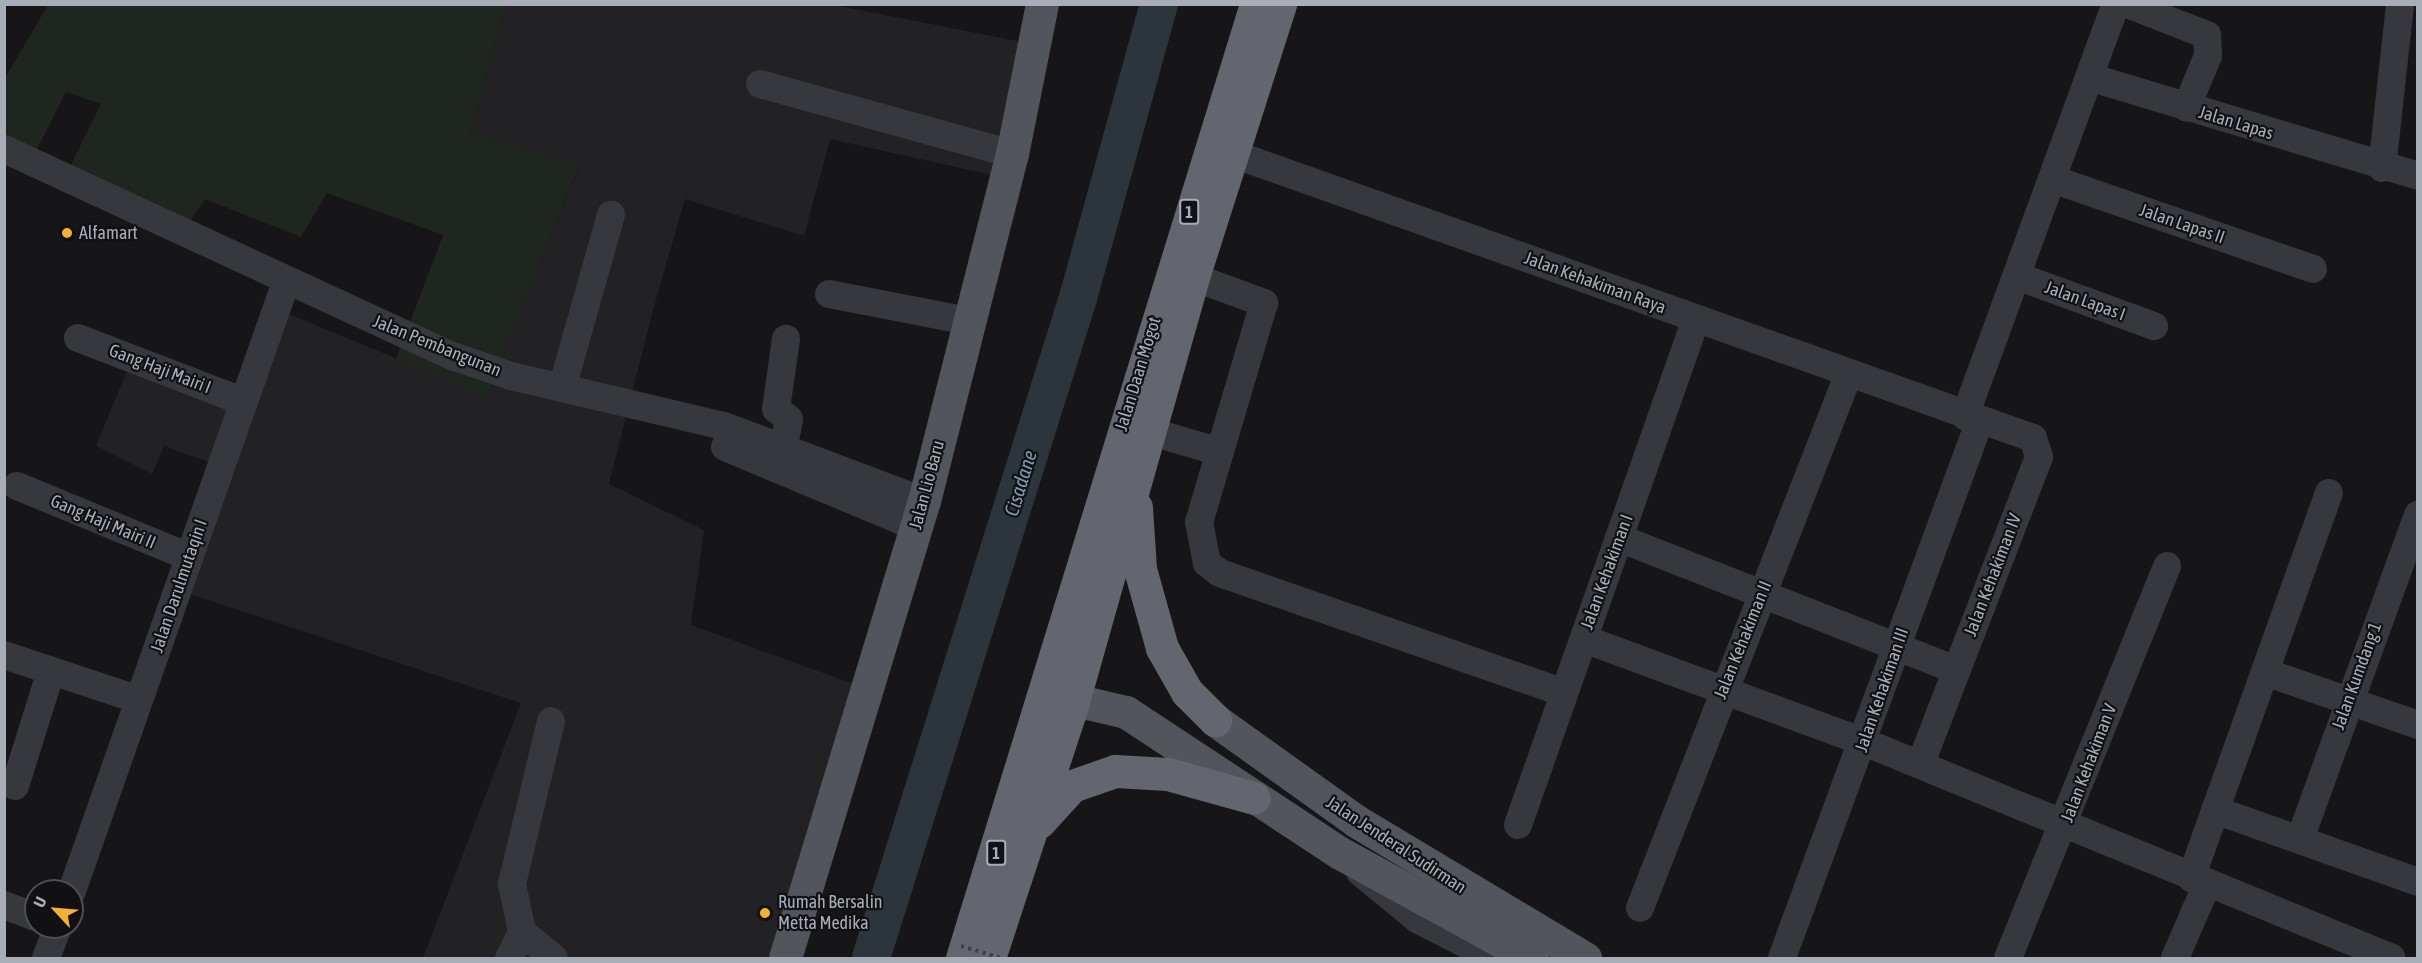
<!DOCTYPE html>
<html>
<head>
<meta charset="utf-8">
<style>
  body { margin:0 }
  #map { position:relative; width:2422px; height:963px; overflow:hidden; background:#161618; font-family:"Asap Condensed",sans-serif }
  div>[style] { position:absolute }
  .built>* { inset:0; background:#222225 }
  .green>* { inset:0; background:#1e261f }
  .river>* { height:38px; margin:-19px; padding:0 19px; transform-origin:19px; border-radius:19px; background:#2c353c }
  .minor>* { height:28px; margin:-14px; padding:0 14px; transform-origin:14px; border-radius:14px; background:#37383d }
  .major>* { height:33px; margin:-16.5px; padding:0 16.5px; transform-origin:16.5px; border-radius:16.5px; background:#53555c }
  .highway>* { height:33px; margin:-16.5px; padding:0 16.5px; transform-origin:16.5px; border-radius:16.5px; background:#63666e }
  .path-bridge>* { height:4px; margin-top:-2px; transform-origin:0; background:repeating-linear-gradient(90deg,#3d3f44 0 3px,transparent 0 7.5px) }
  .dots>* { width:16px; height:16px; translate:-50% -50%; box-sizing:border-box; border:3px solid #111113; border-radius:50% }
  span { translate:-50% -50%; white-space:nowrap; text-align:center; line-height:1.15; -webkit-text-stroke:4.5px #111113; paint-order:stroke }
  .shield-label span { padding:2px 4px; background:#111113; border:2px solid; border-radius:4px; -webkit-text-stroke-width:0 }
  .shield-label { font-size:16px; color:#a8adb8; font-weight:700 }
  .street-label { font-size:18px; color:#a8adb8 }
  .poi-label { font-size:18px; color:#a8adb8 }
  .left { translate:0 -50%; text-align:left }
  .water-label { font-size:20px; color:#7f9bb3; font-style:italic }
  .frame { position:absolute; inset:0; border:6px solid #a8adb8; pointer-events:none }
  .north { position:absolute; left:24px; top:879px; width:60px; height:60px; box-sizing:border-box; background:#111113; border:2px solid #4d4f55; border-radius:50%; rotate:296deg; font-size:16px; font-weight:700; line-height:24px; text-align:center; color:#a8adb8 }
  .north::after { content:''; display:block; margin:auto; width:21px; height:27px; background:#f2b134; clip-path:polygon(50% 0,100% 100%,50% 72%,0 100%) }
</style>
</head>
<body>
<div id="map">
  <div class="built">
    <div style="clip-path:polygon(505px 5px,834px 5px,1022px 42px,1001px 177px,830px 139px,804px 236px,685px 199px,653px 310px,609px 484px,704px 530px,691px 625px,862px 687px,773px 958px,423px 958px,521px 703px,187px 593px,228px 469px,164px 446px,152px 474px,96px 446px,129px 366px,249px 415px,289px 314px,487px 396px,579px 167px,471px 133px)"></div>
  </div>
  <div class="green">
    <div style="clip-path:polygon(48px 5px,505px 5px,471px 133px,579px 166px,487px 397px,396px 359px,443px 235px,327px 193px,301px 237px,205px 199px,186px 227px,68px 171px,101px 104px,66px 92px,35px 153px,5px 137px,5px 78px)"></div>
  </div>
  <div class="river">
    <div style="left:871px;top:958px;width:692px;rotate:-72.59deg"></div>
    <div style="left:1078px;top:298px;width:305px;rotate:-74.6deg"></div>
  </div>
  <div class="minor">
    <div style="left:2127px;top:4px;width:86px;rotate:21.2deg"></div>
    <div style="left:2207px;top:35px;width:21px;rotate:87deg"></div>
    <div style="left:2208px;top:56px;width:56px;rotate:112.9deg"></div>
    <div style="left:2089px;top:77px;width:344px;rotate:16.7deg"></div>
    <div style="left:760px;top:84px;width:262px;rotate:15.5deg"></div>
    <div style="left:1211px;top:146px;width:872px;rotate:19.56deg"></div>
    <div style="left:2033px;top:438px;width:20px;rotate:72deg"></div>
    <div style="left:2039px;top:457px;width:330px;rotate:111.1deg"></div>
    <div style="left:4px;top:149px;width:497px;rotate:24.8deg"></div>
    <div style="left:455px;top:357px;width:59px;rotate:18.7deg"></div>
    <div style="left:511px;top:376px;width:219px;rotate:13.2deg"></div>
    <div style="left:724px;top:426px;width:214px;rotate:20.6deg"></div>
    <div style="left:2382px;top:168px;width:165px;rotate:-83.7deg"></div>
    <div style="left:2052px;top:179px;width:276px;rotate:19deg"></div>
    <div style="left:2017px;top:276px;width:146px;rotate:20.1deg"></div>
    <div style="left:1193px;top:277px;width:76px;rotate:20.1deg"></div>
    <div style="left:1264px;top:303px;width:228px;rotate:106.5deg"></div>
    <div style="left:1199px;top:522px;width:42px;rotate:79deg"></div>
    <div style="left:1207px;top:563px;width:16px;rotate:38deg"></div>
    <div style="left:1220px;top:573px;width:364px;rotate:19.2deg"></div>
    <div style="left:829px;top:294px;width:142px;rotate:11deg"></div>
    <div style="left:78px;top:338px;width:176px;rotate:21deg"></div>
    <div style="left:562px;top:388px;width:180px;rotate:-74.2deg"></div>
    <div style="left:1965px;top:416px;width:439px;rotate:-69.9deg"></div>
    <div style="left:1149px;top:431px;width:74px;rotate:16.5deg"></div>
    <div style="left:784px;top:445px;width:26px;rotate:-79deg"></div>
    <div style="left:789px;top:419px;width:16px;rotate:-142deg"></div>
    <div style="left:776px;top:409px;width:71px;rotate:-81.9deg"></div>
    <div style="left:725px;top:447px;width:207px;rotate:22.7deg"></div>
    <div style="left:17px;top:486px;width:186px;rotate:22.4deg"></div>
    <div style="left:1619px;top:538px;width:362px;rotate:21.4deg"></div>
    <div style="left:1584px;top:639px;width:298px;rotate:20.2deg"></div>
    <div style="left:1864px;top:742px;width:570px;rotate:22.25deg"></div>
    <div style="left:4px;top:655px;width:142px;rotate:18.4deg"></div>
    <div style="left:2265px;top:672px;width:162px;rotate:19.1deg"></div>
    <div style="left:551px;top:721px;width:168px;rotate:103.5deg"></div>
    <div style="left:512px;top:884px;width:49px;rotate:78.2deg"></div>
    <div style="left:522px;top:932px;width:41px;rotate:39.1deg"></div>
    <div style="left:15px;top:786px;width:121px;rotate:-72.6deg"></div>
    <div style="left:2215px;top:810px;width:215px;rotate:19.5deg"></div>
    <div style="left:1518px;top:825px;width:536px;rotate:-70.62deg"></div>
    <div style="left:2300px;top:839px;width:345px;rotate:-70deg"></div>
    <div style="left:1360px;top:872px;width:74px;rotate:39.5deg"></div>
    <div style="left:1417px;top:919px;width:85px;rotate:27.2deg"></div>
    <div style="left:2191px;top:878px;width:409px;rotate:-70.3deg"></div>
    <div style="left:72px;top:891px;width:646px;rotate:-70.64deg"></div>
    <div style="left:4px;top:905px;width:34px;rotate:21deg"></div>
    <div style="left:1640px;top:908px;width:574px;rotate:-68.66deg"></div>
    <div style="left:46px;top:958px;width:33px;rotate:-69deg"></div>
    <div style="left:509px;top:958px;width:29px;rotate:-63deg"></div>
    <div style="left:1782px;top:958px;width:573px;rotate:-69.79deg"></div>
    <div style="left:2008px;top:958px;width:423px;rotate:-67.9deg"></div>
    <div style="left:2175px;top:958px;width:81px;rotate:-66.6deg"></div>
  </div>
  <div class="major">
    <div style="left:1051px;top:720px;width:37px;rotate:-29deg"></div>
    <div style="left:1083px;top:702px;width:44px;rotate:13.1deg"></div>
    <div style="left:1126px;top:712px;width:256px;rotate:33.4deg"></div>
    <div style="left:1340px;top:853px;width:219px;rotate:28.7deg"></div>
    <div style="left:1215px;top:720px;width:173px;rotate:35.6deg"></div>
    <div style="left:1356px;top:821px;width:267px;rotate:30.9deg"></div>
    <div style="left:785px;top:958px;width:478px;rotate:-73.1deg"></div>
    <div style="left:924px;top:501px;width:358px;rotate:-75.8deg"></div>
    <div style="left:1012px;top:154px;width:153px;rotate:-78.7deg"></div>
  </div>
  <div class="highway">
    <div style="left:1136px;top:507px;width:62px;rotate:86.3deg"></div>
    <div style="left:1140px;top:569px;width:82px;rotate:74.4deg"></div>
    <div style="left:1162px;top:648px;width:51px;rotate:60.4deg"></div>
    <div style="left:1187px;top:692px;width:40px;rotate:45deg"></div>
    <div style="left:1039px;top:822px;width:49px;rotate:-47.5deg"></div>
    <div style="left:1072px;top:786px;width:46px;rotate:-19.2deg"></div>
    <div style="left:1115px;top:771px;width:53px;rotate:3.2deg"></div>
    <div style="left:1168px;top:774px;width:89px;rotate:15.6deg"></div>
    <div style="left:962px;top:958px;width:998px;rotate:-72.87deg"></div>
    <div style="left:989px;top:958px;width:266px;rotate:-71.8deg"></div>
    <div style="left:1072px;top:705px;width:445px;rotate:-74.2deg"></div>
    <div style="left:1193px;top:277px;width:287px;rotate:-72.3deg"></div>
  </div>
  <div class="path-bridge">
    <div style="left:961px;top:946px;width:42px;rotate:16.7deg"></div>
  </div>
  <div class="dots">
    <div style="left:67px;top:233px;background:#f2b134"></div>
    <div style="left:765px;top:913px;background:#f2b134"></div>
  </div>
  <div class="shield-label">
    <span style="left:1189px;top:212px">1</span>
    <span style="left:996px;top:853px">1</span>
  </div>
  <div class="street-label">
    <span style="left:2236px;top:123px;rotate:17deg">Jalan Lapas</span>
    <span style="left:2182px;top:224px;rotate:19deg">Jalan Lapas II</span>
    <span style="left:1595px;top:283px;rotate:20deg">Jalan Kehakiman Raya</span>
    <span style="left:2085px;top:301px;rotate:20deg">Jalan Lapas I</span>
    <span style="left:437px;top:346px;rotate:22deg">Jalan Pembangunan</span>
    <span style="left:160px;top:369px;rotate:21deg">Gang Haji Mairi I</span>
    <span style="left:1138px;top:374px;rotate:-73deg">Jalan Daan Mogot</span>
    <span style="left:927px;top:485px;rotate:-75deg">Jalan Lio Baru</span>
    <span style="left:103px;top:522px;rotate:23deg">Gang Haji Mairi II</span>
    <span style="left:1607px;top:572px;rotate:-70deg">Jalan Kehakiman I</span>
    <span style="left:1993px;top:575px;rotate:-69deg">Jalan Kehakiman IV</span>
    <span style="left:179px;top:586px;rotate:-71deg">Jalan Darulmutaqin I</span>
    <span style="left:1743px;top:640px;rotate:-68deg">Jalan Kehakiman II</span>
    <span style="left:2357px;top:676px;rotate:-70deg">Jalan Kumdang 1</span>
    <span style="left:1882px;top:690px;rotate:-71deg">Jalan Kehakiman III</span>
    <span style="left:2089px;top:763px;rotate:-69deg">Jalan Kehakiman V</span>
    <span style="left:1396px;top:845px;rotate:33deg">Jalan Jenderal Sudirman</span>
  </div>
  <div class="poi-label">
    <span class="left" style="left:79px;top:233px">Alfamart</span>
    <span class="left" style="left:778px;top:913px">Rumah Bersalin<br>Metta Medika</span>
  </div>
  <div class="water-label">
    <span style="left:1020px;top:483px;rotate:-73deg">Cisadane</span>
  </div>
  <div class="frame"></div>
  <div class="north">U</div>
</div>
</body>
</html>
